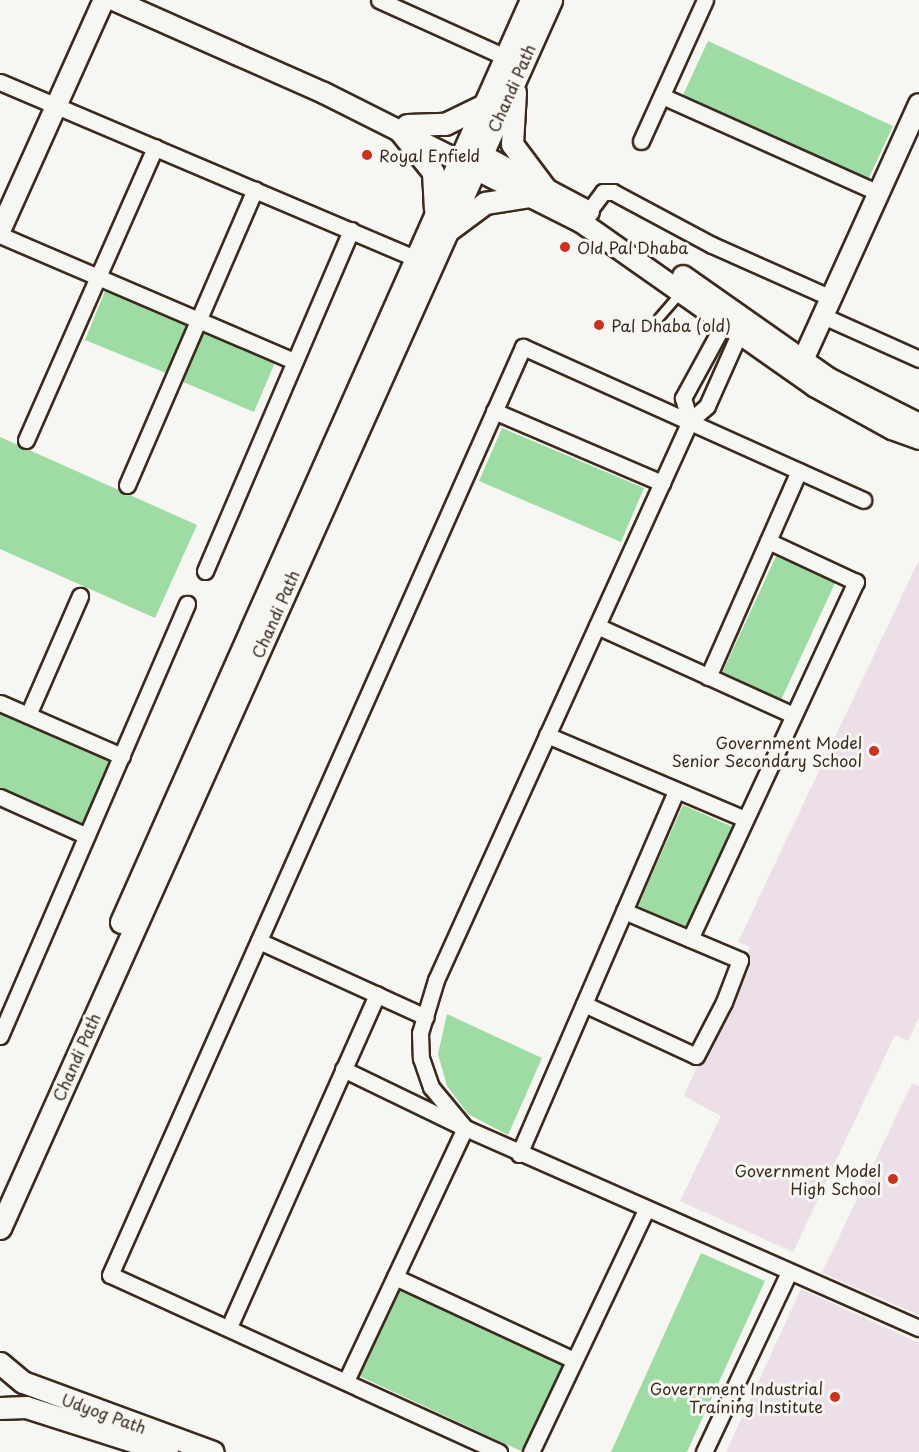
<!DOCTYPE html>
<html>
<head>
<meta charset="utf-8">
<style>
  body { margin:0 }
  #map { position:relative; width:919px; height:1452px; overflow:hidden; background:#f6f6f2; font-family:"Playpen Sans",sans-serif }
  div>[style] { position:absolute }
  .built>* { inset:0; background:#ecdfe7 }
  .green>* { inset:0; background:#9edca4 }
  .roads { filter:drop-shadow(2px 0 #3b2a1e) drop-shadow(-2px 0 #3b2a1e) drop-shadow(0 2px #3b2a1e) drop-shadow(0 -2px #3b2a1e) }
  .service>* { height:8px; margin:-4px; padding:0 4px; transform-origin:4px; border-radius:4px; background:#f6f6f2 }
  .minor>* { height:15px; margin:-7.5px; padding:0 7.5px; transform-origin:7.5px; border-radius:7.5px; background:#f6f6f2 }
  .tertiary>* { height:20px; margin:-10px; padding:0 10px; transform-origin:10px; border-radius:10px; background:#f6f6f2 }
  .secondary>* { height:21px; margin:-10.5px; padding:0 10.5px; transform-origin:10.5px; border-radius:10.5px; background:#f6f6f2 }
  .dots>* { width:16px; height:16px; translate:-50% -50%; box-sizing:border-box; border:3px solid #f6f6f2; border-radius:50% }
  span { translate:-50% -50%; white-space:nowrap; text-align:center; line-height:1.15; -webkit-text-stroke:6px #f6f6f2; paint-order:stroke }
  .street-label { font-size:16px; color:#3b2a1e }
  .poi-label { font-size:16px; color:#3b2a1e }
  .left { translate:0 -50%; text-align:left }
  .right { translate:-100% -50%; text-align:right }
</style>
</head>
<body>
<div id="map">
  <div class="built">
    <div style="clip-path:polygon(919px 560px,919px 1017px,908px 1041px,895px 1035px,793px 1252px,680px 1201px,721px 1116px,684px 1096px,750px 947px,738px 942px)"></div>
    <div style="clip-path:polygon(912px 1083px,919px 1086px,919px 1315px,822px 1273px)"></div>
    <div style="clip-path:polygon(801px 1289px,919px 1343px,919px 1452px,726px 1452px)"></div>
  </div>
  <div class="green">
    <div style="clip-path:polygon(708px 41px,893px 126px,868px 180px,683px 95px)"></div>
    <div style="clip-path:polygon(105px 291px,186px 325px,166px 373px,85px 340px)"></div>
    <div style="clip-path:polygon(203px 329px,276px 360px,254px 412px,181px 381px)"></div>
    <div style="clip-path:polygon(502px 428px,644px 488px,621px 542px,479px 481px)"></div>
    <div style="clip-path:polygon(0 437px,197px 525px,155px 618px,0 549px)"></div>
    <div style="clip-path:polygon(777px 554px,836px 581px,781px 700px,722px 673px)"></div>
    <div style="clip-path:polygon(0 712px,111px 760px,82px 826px,0 790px)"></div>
    <div style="clip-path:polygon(683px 805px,733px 827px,689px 928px,638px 906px)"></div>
    <div style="clip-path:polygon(447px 1014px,542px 1058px,508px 1135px,468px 1114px,447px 1086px,438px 1054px)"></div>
    <div style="clip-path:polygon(701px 1253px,765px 1281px,687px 1452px,611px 1452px)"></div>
    <div style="clip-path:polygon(396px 1287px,563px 1364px,523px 1452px,355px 1374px)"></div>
  </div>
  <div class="roads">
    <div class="service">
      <div style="left:659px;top:318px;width:32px;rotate:-49deg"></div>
    </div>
    <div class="minor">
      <div style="left:379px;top:0;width:138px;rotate:24.3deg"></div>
      <div style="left:0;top:82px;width:452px;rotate:23deg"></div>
      <div style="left:662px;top:96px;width:238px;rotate:24.1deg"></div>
      <div style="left:641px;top:141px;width:155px;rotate:-65.6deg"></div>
      <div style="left:582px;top:220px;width:35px;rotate:-53deg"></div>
      <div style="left:603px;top:192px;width:10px"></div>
      <div style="left:613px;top:192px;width:112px;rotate:28.2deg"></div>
      <div style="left:712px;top:245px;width:130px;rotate:24deg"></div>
      <div style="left:0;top:235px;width:320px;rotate:23.2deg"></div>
      <div style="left:823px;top:316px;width:105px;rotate:24.1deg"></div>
      <div style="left:743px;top:325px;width:89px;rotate:114deg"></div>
      <div style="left:707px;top:406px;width:23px;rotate:139deg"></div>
      <div style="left:690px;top:421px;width:614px;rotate:114.44deg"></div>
      <div style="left:436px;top:980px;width:55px;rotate:106.8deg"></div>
      <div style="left:420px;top:1033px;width:25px;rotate:88deg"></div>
      <div style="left:421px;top:1058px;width:31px;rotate:71deg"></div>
      <div style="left:431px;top:1087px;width:53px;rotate:50.3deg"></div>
      <div style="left:465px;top:1128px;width:496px;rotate:23.8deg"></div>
      <div style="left:494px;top:411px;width:183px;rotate:23.2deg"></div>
      <div style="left:690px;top:421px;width:24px;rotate:-107deg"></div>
      <div style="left:683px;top:398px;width:96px;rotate:-61.3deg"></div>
      <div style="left:26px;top:440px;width:320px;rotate:-66.2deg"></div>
      <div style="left:127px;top:485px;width:322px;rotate:-66.6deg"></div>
      <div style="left:205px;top:571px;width:371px;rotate:-66.8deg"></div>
      <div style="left:597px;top:626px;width:215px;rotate:24.4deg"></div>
      <div style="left:708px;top:677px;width:225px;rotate:-66.2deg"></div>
      <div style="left:0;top:703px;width:133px;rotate:23.5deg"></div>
      <div style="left:28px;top:715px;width:130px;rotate:-66.4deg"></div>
      <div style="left:547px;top:735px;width:215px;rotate:23deg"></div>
      <div style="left:0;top:797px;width:95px;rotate:24.1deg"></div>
      <div style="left:690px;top:939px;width:394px;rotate:-65.1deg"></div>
      <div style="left:856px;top:582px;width:97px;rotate:-155deg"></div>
      <div style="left:259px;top:941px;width:183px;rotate:24.5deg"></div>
      <div style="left:584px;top:1004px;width:123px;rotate:24.9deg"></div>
      <div style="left:696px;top:1056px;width:61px;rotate:-62.6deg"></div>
      <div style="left:724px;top:1002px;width:45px;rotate:-69.1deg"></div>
      <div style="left:740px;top:960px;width:126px;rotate:-157.1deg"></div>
      <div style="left:0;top:1036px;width:471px;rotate:-66.6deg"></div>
      <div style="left:343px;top:1069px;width:136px;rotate:25.8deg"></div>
      <div style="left:465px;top:1128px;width:280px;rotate:115.2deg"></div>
      <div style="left:519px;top:1154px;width:395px;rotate:-66.6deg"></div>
      <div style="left:395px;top:1277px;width:197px;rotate:24.9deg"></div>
      <div style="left:229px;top:1327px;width:364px;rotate:-66deg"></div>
      <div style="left:499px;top:1452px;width:427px;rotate:-155.5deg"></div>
      <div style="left:110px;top:1275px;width:1016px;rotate:-66.01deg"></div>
      <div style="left:523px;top:347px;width:373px;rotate:24.2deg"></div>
      <div style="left:531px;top:1452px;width:268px;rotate:-64.6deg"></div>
      <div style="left:704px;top:1452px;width:199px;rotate:-64.7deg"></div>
    </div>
    <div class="tertiary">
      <div style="left:114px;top:0;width:230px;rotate:23.9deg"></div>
      <div style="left:324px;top:93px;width:288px;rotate:26.7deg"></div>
      <div style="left:581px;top:222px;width:285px;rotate:35.1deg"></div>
      <div style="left:814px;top:386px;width:89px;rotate:28.9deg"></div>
      <div style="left:892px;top:429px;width:29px;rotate:20deg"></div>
      <div style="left:467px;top:147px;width:138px;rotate:28deg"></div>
      <div style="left:0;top:231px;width:253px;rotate:-65.8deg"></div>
      <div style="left:683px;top:276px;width:177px;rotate:35.1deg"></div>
      <div style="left:828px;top:378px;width:102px;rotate:26.8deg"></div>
      <div style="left:798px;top:371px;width:293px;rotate:-65.6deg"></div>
    </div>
    <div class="secondary">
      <div style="left:515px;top:92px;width:52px;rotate:93.3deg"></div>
      <div style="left:512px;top:144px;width:55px;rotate:53.1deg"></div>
      <div style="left:407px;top:125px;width:38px;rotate:-2deg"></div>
      <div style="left:445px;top:124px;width:43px;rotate:-26deg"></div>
      <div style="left:399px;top:130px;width:54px;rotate:51deg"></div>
      <div style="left:433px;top:172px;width:37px;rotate:87deg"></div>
      <div style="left:450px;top:229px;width:44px;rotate:-36.6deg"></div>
      <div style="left:485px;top:203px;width:46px;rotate:-8.8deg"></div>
      <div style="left:121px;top:922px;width:1009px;rotate:-66.03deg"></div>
      <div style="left:0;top:1228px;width:1346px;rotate:-65.83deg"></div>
      <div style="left:0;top:1363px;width:30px;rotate:40deg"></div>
      <div style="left:23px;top:1382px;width:202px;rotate:20.2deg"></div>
      <div style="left:0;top:1408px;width:26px;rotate:-2deg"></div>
      <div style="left:26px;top:1407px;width:148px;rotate:17.7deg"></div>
    </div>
  </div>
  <div class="dots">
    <div style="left:367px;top:155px;background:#c8321e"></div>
    <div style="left:565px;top:247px;background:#c8321e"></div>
    <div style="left:599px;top:325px;background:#c8321e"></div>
    <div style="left:874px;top:751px;background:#c8321e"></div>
    <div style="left:893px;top:1179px;background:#c8321e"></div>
    <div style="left:835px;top:1397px;background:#c8321e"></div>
  </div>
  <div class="street-label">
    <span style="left:511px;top:88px;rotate:-66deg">Chandi Path</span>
    <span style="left:275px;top:614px;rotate:-66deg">Chandi Path</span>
    <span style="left:76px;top:1057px;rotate:-66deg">Chandi Path</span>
    <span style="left:104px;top:1413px;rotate:20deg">Udyog Path</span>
  </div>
  <div class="poi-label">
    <span class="left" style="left:379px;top:155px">Royal Enfield</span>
    <span class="left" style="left:577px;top:247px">Old Pal Dhaba</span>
    <span class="left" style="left:611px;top:325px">Pal Dhaba (old)</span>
    <span class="right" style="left:862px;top:751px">Government Model<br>Senior Secondary School</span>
    <span class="right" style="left:881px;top:1179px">Government Model<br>High School</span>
    <span class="right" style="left:823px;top:1397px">Government Industrial<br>Training Institute</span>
  </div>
</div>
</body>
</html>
